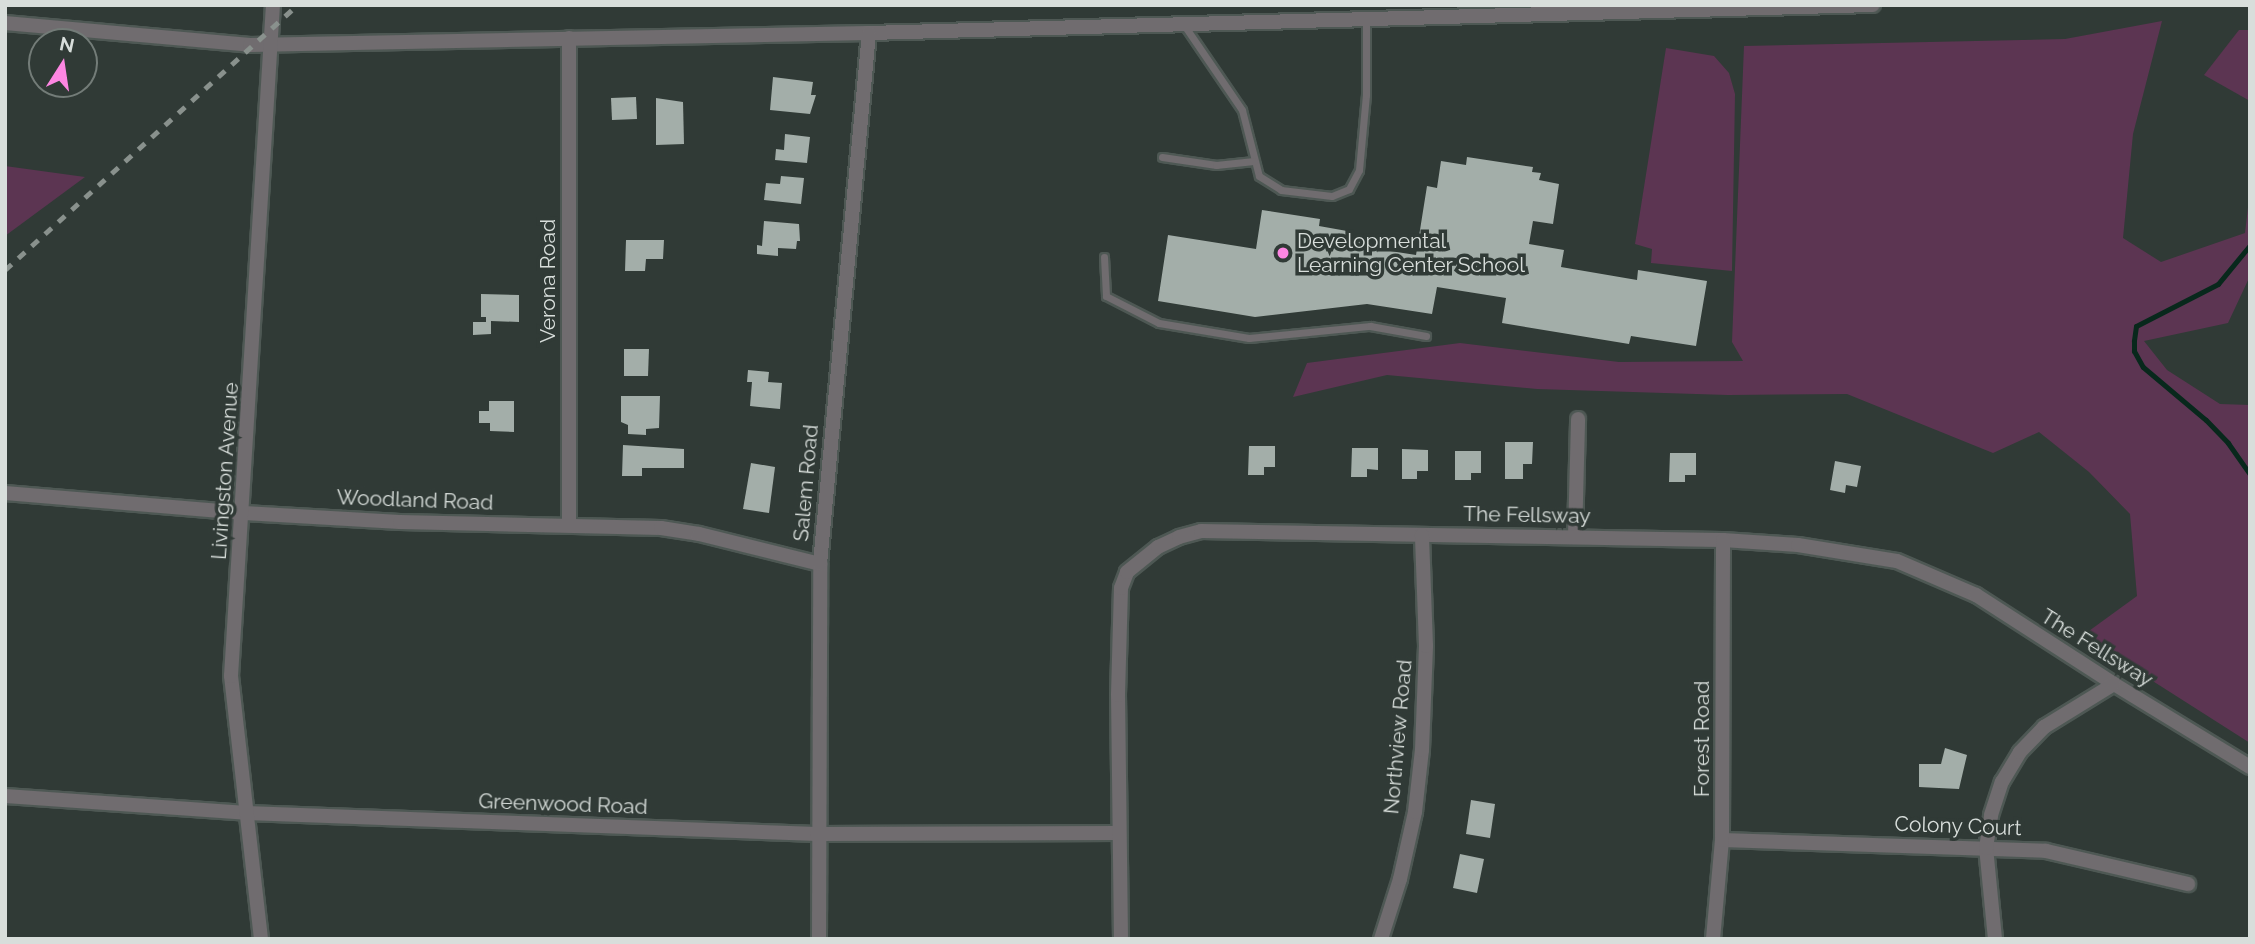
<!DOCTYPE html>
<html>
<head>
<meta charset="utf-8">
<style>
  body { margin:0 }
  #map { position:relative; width:2255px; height:944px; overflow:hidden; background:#303a36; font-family:Raleway,sans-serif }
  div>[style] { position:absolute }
  .green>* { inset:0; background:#5c3552 }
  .stream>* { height:5px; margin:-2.5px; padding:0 2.5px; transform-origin:2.5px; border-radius:2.5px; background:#08281c }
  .building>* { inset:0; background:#a3aea9 }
  .roads { filter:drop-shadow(2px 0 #4e5854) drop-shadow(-2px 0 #4e5854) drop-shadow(0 2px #4e5854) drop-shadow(0 -2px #4e5854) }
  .lane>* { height:7px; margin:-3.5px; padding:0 3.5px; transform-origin:3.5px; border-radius:3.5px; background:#706c6f }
  .street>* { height:14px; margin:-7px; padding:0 7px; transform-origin:7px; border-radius:7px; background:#706c6f }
  .rail>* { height:5px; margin-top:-2.5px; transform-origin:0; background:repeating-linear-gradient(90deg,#89918d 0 9px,transparent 0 18px) }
  .dots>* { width:19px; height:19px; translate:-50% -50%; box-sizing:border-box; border:4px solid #303a36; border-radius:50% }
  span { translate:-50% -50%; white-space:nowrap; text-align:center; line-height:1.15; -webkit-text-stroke:7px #303a36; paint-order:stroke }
  .poi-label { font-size:21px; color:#d8dedb }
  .left { translate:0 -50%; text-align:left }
  .street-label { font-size:21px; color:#d8dedb }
  .frame { position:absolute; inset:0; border:7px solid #d8dedb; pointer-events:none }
  .north { position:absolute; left:28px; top:28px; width:70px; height:70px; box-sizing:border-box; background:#303a36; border:2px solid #737c78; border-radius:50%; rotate:12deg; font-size:19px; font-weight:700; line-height:28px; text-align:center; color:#d8dedb }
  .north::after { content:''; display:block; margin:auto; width:24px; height:32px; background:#fd86e2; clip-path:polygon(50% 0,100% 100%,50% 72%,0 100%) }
</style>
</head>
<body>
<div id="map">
  <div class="green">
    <div style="clip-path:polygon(2162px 21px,2133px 134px,2123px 238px,2161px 262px,2245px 233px,2250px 190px,2250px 276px,2228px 323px,2144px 341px,2167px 370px,2220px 404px,2250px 405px,2250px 743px,2082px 636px,2137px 596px,2130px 514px,2089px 472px,2039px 432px,1993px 453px,1847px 394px,1728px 395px,1537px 389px,1387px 375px,1293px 397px,1307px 363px,1460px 343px,1619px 362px,1743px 361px,1732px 342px,1744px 46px,2065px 39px)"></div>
    <div style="clip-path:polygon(2239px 30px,2250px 30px,2250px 101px,2204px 75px)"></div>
    <div style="clip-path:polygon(1666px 48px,1714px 56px,1729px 73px,1735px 94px,1732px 271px,1651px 263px,1652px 249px,1635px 244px)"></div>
    <div style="clip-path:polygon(5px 166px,85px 177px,5px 236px)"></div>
  </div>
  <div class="stream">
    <div style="left:2250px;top:245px;width:50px;rotate:129.4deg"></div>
    <div style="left:2218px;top:284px;width:92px;rotate:152.9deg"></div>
    <div style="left:2136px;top:326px;width:15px;rotate:98deg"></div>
    <div style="left:2134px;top:341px;width:10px;rotate:90deg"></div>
    <div style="left:2134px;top:351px;width:18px;rotate:61deg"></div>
    <div style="left:2143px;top:367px;width:82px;rotate:40.1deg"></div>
    <div style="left:2206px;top:420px;width:32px;rotate:46deg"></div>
    <div style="left:2228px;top:443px;width:38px;rotate:55deg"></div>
  </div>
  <div class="building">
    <div style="clip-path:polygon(773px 77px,813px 82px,811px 95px,816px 95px,810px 114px,770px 110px)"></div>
    <div style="clip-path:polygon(636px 97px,637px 119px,612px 120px,611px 98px)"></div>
    <div style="clip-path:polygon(656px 98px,683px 102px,684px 144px,656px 145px)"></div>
    <div style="clip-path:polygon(785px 134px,810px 137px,807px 163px,775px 160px,776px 149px,784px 150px)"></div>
    <div style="clip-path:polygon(1467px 157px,1533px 167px,1532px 172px,1541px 173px,1539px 180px,1559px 184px,1553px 224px,1533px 221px,1529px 244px,1564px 250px,1561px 267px,1637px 280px,1638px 270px,1707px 281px,1696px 346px,1631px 336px,1629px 344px,1502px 323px,1506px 298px,1437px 287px,1432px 314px,1367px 304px,1255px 317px,1158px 301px,1168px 235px,1256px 249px,1262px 210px,1320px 219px,1319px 226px,1347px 231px,1346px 238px,1371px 242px,1371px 248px,1416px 255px,1427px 186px,1437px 188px,1441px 161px,1466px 165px)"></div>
    <div style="clip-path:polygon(781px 176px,804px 178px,801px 204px,764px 200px,766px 183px,780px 184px)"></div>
    <div style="clip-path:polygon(764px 221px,799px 224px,800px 241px,797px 241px,796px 249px,778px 248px,778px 256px,757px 254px,757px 245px,762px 246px)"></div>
    <div style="clip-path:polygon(626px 240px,664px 240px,663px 259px,646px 259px,645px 271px,625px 271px)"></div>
    <div style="clip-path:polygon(481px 294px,519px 295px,519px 322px,491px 321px,491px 334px,473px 335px,473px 322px,486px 322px,486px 317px,481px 317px)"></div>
    <div style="clip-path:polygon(624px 349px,649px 349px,648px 376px,624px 376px)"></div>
    <div style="clip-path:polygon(748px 370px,769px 372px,768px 382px,782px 383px,780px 409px,750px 406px,752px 382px,747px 382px)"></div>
    <div style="clip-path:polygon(621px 396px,660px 396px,659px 428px,646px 429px,646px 435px,628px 434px,628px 425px,621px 422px)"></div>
    <div style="clip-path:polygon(489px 401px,514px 401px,514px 432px,490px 431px,490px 423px,479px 423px,479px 411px,489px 411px)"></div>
    <div style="clip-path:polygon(1505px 442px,1533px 442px,1532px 464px,1523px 464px,1523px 479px,1505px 479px)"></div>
    <div style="clip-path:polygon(623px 445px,684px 449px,684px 468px,642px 468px,642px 476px,622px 476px)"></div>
    <div style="clip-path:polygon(1249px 446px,1275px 446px,1275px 467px,1264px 467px,1264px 475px,1248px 475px)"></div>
    <div style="clip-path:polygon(1352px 448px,1378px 448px,1378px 470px,1367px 469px,1367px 477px,1351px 477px)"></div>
    <div style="clip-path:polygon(1402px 449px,1428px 450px,1428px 471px,1417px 471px,1417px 479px,1402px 479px)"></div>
    <div style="clip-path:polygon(1455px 451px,1481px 451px,1481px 473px,1471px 473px,1471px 480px,1455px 480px)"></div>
    <div style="clip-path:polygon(1670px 453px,1696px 453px,1696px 475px,1685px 475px,1685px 482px,1669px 482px)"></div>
    <div style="clip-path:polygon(1835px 461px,1861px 466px,1857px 487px,1846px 485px,1845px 493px,1830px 490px)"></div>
    <div style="clip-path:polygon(751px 463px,775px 467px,769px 513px,743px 509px)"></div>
    <div style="clip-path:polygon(1945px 748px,1967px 755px,1959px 789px,1919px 787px,1919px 764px,1941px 764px)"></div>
    <div style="clip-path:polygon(1471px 800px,1495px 804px,1490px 838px,1466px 834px)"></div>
    <div style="clip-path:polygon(1460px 854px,1484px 859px,1477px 893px,1453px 888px)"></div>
  </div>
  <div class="roads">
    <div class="lane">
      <div style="left:1184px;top:25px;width:103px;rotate:55.7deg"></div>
      <div style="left:1242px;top:110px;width:68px;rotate:75.6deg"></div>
      <div style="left:1259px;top:176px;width:26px;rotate:32deg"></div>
      <div style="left:1281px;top:190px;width:51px;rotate:6.7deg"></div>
      <div style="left:1332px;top:196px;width:18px;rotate:-22deg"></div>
      <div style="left:1349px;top:189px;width:21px;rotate:-62deg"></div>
      <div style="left:1359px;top:170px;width:75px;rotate:-84.7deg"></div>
      <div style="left:1366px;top:95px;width:77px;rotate:-90deg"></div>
      <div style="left:1162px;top:157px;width:55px;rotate:8.4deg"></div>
      <div style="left:1216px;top:165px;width:38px;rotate:-6deg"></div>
      <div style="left:1104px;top:257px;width:39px;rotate:87deg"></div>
      <div style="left:1106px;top:296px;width:59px;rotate:27deg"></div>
      <div style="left:1159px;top:323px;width:91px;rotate:9.5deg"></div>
      <div style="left:1249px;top:338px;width:122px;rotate:-5.7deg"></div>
      <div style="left:1370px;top:326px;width:57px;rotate:10.1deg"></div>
    </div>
    <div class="street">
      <div style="left:5px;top:23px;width:246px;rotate:5.1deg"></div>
      <div style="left:250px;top:45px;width:619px;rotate:-1.11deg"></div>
      <div style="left:869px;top:33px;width:1004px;rotate:-1.6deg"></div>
      <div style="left:5px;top:493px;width:240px;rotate:4.8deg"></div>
      <div style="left:244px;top:513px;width:156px;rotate:3.3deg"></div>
      <div style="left:400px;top:522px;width:261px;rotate:1.3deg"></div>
      <div style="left:661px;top:528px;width:38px;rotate:9deg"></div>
      <div style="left:699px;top:534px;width:125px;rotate:13.9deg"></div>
      <div style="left:569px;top:524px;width:486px;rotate:-90deg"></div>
      <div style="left:1575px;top:537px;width:118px;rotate:-88.5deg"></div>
      <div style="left:5px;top:796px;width:242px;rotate:4deg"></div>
      <div style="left:246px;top:813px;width:571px;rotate:2.11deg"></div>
      <div style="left:817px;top:834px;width:302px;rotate:-0.2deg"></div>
      <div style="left:1722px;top:840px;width:324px;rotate:1.9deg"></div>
      <div style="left:2046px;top:851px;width:146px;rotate:13.1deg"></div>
      <div style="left:261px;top:939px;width:265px;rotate:-96.5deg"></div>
      <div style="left:231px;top:676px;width:672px;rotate:-86.42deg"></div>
      <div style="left:819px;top:939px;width:375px;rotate:-89.8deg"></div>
      <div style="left:820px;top:564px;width:533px;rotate:-84.73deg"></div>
      <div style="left:1121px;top:939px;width:244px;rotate:-90.7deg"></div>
      <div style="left:1118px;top:695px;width:107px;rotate:-88.4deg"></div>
      <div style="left:1121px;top:588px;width:17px;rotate:-69deg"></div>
      <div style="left:1127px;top:572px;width:40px;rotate:-39deg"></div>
      <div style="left:1158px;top:547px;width:23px;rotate:-25deg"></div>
      <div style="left:1179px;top:537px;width:23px;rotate:-15deg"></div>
      <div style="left:1201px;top:531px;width:522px;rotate:0.99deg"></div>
      <div style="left:1723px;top:540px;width:75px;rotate:3.8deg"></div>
      <div style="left:1798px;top:545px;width:100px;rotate:9.2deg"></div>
      <div style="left:1897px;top:561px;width:86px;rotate:23.3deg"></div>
      <div style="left:1976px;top:595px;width:164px;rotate:32.8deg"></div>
      <div style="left:2114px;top:684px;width:159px;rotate:31.4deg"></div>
      <div style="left:1381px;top:939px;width:63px;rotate:-72.4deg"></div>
      <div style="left:1400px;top:879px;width:69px;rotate:-77.4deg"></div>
      <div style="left:1415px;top:812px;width:62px;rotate:-83.6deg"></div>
      <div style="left:1422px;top:750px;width:104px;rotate:-87.8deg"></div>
      <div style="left:1426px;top:646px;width:111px;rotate:-92.1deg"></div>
      <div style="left:1713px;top:939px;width:99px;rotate:-84.8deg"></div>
      <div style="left:1722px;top:840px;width:300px;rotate:-89.8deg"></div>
      <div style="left:1995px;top:939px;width:91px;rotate:-95.6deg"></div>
      <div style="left:1986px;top:848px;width:33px;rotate:-81deg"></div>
      <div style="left:1991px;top:815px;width:35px;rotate:-72deg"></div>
      <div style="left:2002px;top:782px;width:35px;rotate:-59deg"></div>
      <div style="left:2020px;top:752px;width:35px;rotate:-46deg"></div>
      <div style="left:2044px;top:727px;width:82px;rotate:-31.6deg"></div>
    </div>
  </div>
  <div class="rail">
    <div style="left:5px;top:270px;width:394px;rotate:-42.2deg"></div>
  </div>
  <div class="dots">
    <div style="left:1283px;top:253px;background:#fd86e2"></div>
  </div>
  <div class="poi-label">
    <span class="left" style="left:1297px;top:253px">Developmental<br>Learning Center School</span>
  </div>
  <div class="street-label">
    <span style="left:548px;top:281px;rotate:-90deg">Verona Road</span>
    <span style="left:225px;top:471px;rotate:-86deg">Livingston Avenue</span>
    <span style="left:806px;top:483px;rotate:-85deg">Salem Road</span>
    <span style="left:415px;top:500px;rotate:2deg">Woodland Road</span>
    <span style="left:1527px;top:515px;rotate:1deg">The Fellsway</span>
    <span style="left:2097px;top:648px;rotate:32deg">The Fellsway</span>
    <span style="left:1398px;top:737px;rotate:-85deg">Northview Road</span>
    <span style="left:1702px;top:739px;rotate:-90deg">Forest Road</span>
    <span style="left:563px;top:804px;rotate:2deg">Greenwood Road</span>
    <span style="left:1958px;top:826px;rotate:2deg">Colony Court</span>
  </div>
  <div class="frame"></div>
  <div class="north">N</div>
</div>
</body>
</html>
